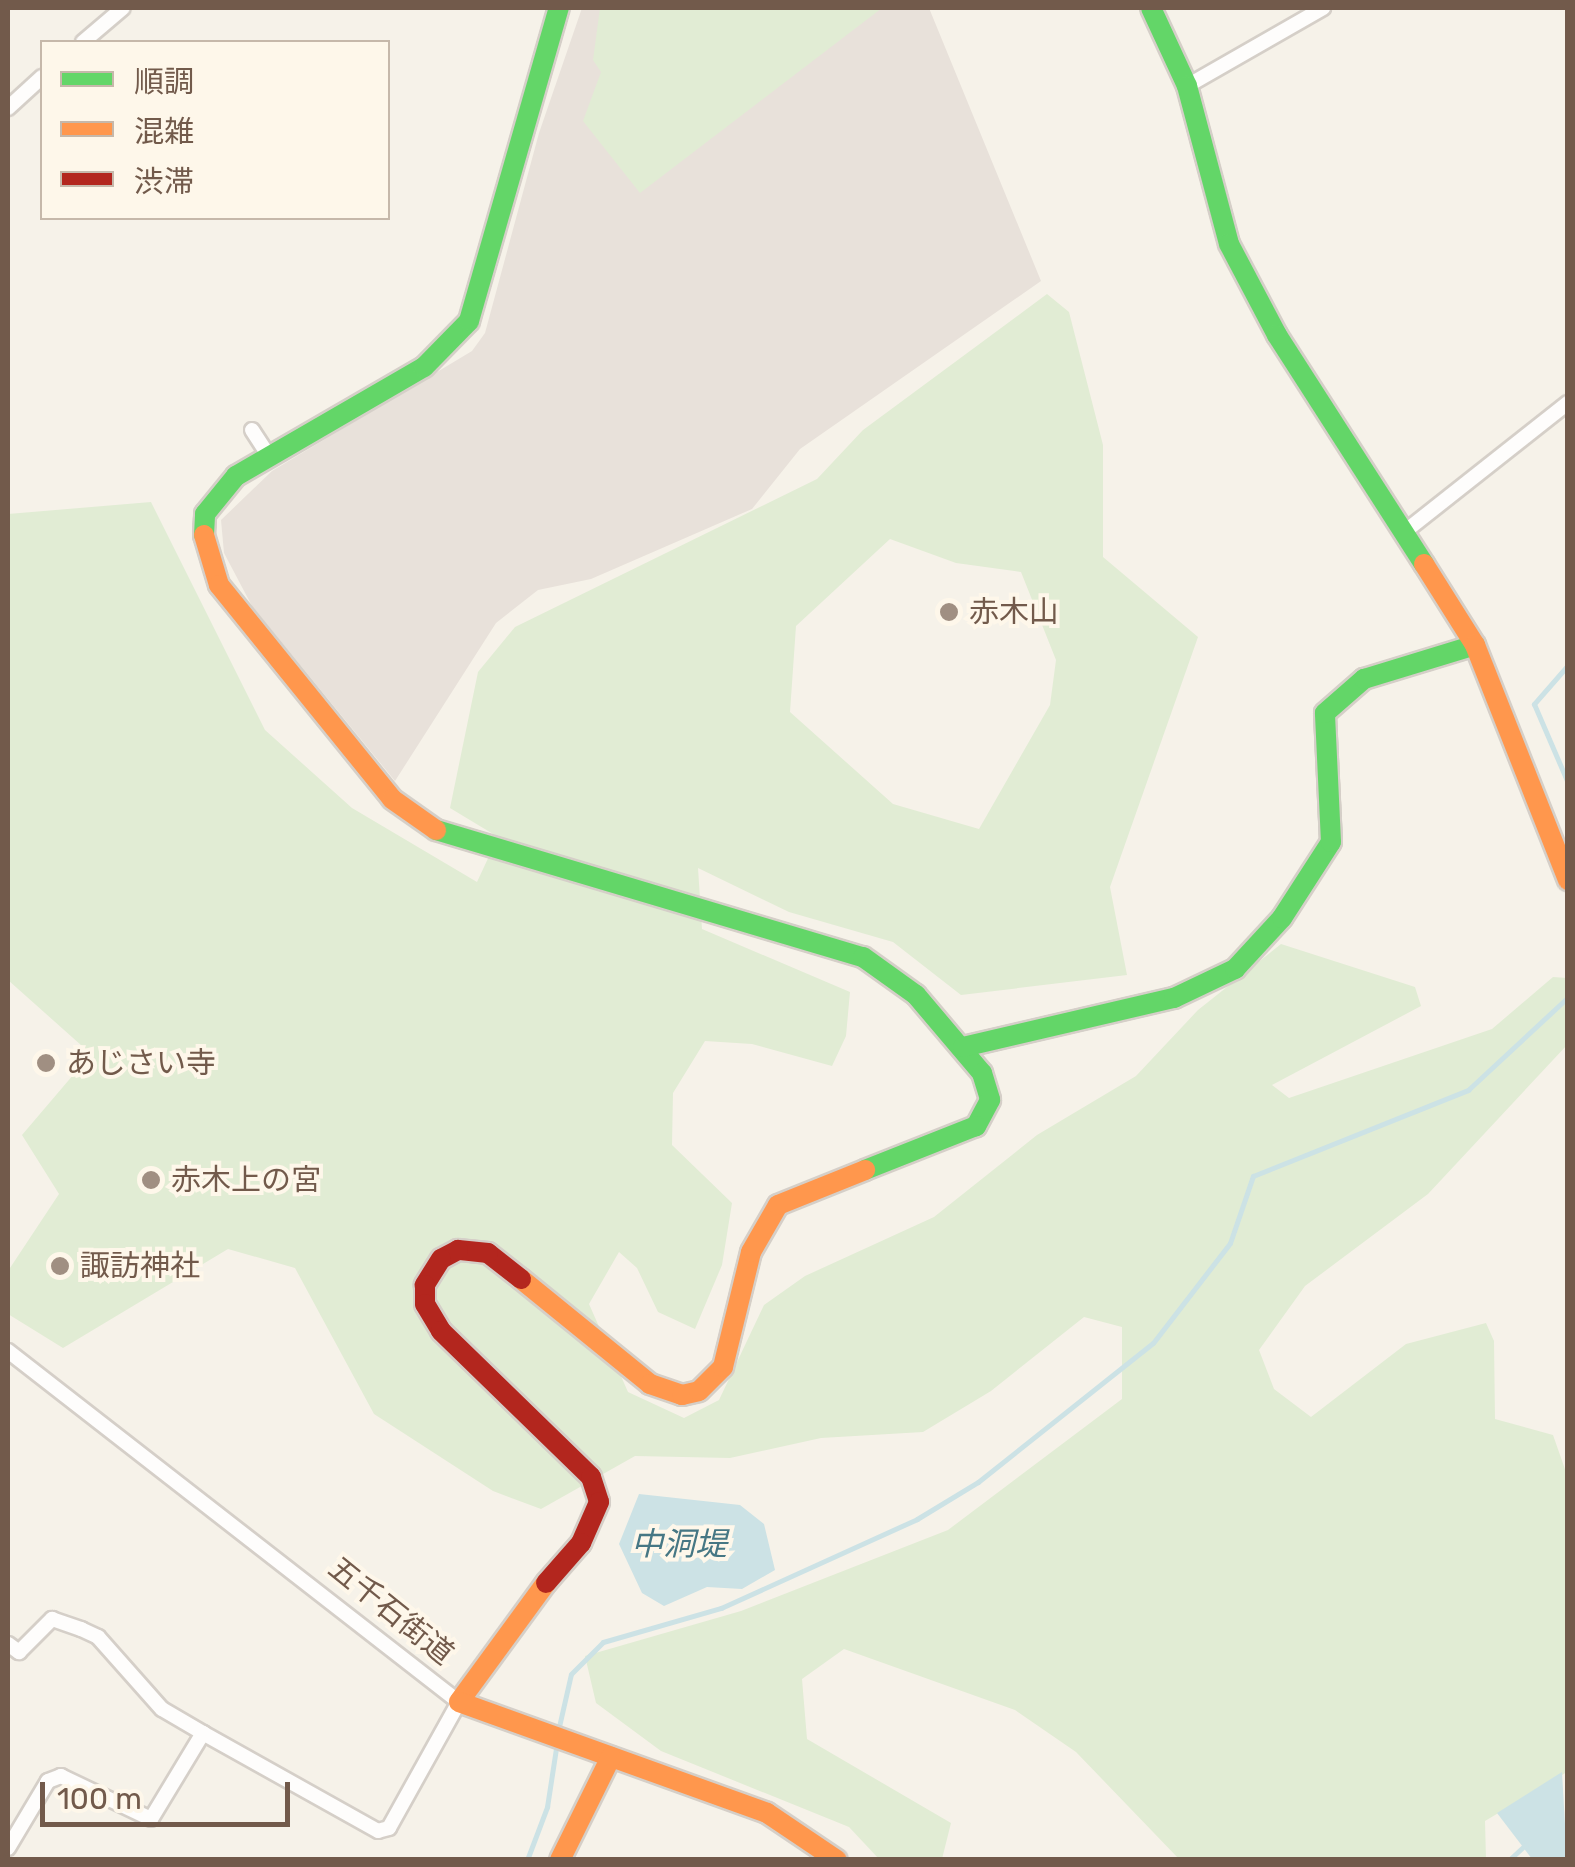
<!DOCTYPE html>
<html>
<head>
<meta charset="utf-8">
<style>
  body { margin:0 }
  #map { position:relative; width:1575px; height:1867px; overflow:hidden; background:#f6f2e9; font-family:Rubik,"Noto Sans JP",sans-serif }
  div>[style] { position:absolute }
  .industrial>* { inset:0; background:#e8e1da }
  .green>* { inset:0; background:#e1ecd4 }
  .water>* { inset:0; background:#cce2e5 }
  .stream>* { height:5px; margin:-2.5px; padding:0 2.5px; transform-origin:2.5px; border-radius:2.5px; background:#cce2e5 }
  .roads { filter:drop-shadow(2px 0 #d5cfc8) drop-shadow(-2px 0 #d5cfc8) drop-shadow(0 2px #d5cfc8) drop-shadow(0 -2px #d5cfc8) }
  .street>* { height:14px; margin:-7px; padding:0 7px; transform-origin:7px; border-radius:7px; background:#fefdfc }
  .fast>* { height:20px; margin:-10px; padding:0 10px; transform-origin:10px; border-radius:10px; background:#63d668 }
  .slow>* { height:20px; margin:-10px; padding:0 10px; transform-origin:10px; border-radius:10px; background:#ff974d }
  .jam>* { height:20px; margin:-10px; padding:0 10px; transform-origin:10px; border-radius:10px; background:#b3261e }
  .dots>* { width:28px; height:28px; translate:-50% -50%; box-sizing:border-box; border:5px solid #fef7ea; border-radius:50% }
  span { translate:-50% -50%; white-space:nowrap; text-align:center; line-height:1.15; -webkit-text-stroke:8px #fef7ea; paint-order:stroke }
  .poi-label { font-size:30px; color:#725a4b }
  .left { translate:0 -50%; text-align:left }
  .street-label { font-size:30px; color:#725a4b }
  .water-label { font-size:32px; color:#467784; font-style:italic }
  .frame { position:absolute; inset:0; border:10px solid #725a4b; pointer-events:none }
  .legend { position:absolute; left:40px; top:40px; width:350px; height:180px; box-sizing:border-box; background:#fef7ea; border:2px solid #c6b8aa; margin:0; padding:12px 18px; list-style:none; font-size:30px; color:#725a4b }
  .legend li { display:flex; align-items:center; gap:20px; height:50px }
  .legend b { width:50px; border:2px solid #c6b8aa }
  .scale { position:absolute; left:40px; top:1782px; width:250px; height:45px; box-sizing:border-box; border:5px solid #725a4b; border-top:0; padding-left:12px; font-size:30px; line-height:35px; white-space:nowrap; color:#725a4b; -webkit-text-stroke:8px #fef7ea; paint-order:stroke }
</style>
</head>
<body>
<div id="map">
  <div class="industrial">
    <div style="clip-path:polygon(582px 8px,929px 8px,1041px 281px,800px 449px,752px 509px,591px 579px,538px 590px,496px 623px,395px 781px,252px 606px,224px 553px,221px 520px,272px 471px,472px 351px,485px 333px,539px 133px)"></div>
  </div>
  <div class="green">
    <div style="clip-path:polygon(600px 8px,882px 8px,640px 193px,583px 121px,601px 72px,593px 60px)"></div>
    <div style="clip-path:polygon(evenodd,1047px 294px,1069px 312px,1103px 445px,1103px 557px,1198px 637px,1110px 887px,1127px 975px,961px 995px,893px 942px,789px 912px,698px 868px,702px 929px,850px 992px,846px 1036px,832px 1066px,752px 1044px,705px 1041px,673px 1093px,672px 1145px,732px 1203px,722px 1265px,695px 1329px,658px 1312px,637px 1268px,619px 1252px,589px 1304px,628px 1392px,684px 1418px,719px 1400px,764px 1305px,805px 1276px,934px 1217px,1037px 1135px,1136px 1076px,1198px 1010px,1281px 944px,1415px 987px,1421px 1006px,1272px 1085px,1289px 1098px,1492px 1029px,1553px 977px,1567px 978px,1567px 1045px,1428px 1194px,1305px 1286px,1259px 1350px,1274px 1389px,1311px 1417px,1406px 1344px,1486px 1323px,1494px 1341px,1495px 1419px,1553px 1435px,1567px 1475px,1567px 1772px,1485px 1821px,1486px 1859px,1179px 1859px,1076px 1752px,1015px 1710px,844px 1649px,802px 1679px,807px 1739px,951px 1823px,942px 1859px,879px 1859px,849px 1827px,661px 1751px,596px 1703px,585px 1656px,741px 1611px,948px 1530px,1122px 1399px,1122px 1327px,1084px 1317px,991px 1391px,923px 1432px,821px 1438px,730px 1458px,635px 1456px,541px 1509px,493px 1491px,374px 1414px,295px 1268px,228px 1249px,63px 1348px,8px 1314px,8px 1271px,59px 1194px,22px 1135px,91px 1054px,8px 980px,8px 514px,151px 502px,265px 730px,352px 808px,477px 882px,498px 837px,450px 808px,478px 672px,515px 627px,817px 479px,863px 430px,1047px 294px,890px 539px,956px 563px,1021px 572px,1056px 660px,1050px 705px,979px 829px,893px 804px,790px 712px,796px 626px,890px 539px)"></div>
  </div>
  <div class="water">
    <div style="clip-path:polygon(639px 1494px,740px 1505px,764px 1524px,775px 1570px,742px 1589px,707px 1587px,664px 1606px,642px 1593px,619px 1544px)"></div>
    <div style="clip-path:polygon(1562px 1772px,1567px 1859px,1532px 1859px,1497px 1813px)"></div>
  </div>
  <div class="stream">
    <div style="left:1568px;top:665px;width:52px;rotate:131.1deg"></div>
    <div style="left:1534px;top:704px;width:86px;rotate:66.7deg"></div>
    <div style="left:558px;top:1731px;width:58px;rotate:-77.2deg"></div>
    <div style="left:571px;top:1674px;width:45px;rotate:-45deg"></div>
    <div style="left:603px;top:1642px;width:123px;rotate:-16.1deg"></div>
    <div style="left:721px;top:1608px;width:215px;rotate:-24.4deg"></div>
    <div style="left:917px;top:1519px;width:71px;rotate:-31.2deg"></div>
    <div style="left:978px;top:1482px;width:223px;rotate:-38.5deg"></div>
    <div style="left:1153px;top:1343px;width:126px;rotate:-52.4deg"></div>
    <div style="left:1230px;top:1243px;width:71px;rotate:-71.1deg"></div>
    <div style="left:1253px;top:1176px;width:232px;rotate:-21.8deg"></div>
    <div style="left:1468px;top:1090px;width:137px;rotate:-42.9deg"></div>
    <div style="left:527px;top:1860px;width:57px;rotate:-69.3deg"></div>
    <div style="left:547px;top:1807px;width:66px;rotate:-81.3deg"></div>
    <div style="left:1509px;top:1860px;width:22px;rotate:-43deg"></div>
  </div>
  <div class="roads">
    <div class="street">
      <div style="left:83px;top:42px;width:52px;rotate:-40.4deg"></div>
      <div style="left:1187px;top:86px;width:157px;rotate:-29.8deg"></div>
      <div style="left:8px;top:108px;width:46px;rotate:-42.4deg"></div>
      <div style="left:252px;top:430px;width:30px;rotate:57deg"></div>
      <div style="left:1407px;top:530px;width:205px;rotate:-38.3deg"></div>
      <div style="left:8px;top:1351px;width:571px;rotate:37.89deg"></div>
      <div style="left:459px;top:1702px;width:144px;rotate:119.1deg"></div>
      <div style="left:389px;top:1828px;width:11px;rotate:165deg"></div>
      <div style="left:378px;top:1831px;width:201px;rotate:-150.8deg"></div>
      <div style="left:203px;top:1733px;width:100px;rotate:121.2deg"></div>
      <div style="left:151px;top:1819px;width:100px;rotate:-154.5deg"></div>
      <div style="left:61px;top:1776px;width:14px;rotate:159deg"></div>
      <div style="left:48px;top:1781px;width:78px;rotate:120.8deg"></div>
      <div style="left:8px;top:1644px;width:14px;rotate:36deg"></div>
      <div style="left:19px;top:1652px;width:47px;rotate:-45deg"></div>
      <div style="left:52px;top:1619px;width:31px;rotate:19deg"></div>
      <div style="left:81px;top:1629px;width:19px;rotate:25deg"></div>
      <div style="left:98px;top:1637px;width:96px;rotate:48.4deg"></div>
      <div style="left:162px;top:1709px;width:48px;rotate:30.3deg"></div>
    </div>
    <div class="fast">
      <div style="left:1151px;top:8px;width:86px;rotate:65.2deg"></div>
      <div style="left:1187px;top:86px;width:163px;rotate:75.1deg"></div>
      <div style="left:1229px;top:244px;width:103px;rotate:62.2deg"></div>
      <div style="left:1277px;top:335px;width:272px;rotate:57.3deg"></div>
      <div style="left:204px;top:535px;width:21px;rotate:-87deg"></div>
      <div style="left:205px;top:514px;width:49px;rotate:-50.8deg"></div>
      <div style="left:236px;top:476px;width:217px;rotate:-30.1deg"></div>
      <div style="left:424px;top:367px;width:64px;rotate:-45.6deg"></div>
      <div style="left:469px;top:321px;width:326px;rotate:-74deg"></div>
      <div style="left:436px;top:830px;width:445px;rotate:16.6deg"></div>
      <div style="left:863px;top:957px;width:65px;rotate:35.6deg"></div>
      <div style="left:916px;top:995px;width:102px;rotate:49.8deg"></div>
      <div style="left:982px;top:1073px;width:28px;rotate:73deg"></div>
      <div style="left:990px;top:1100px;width:30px;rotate:118deg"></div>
      <div style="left:976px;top:1126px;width:119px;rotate:158.4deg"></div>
      <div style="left:963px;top:1047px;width:217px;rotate:-13.1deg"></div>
      <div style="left:1174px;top:998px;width:68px;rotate:-25.4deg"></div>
      <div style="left:1235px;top:969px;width:69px;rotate:-47.3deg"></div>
      <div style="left:1282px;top:918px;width:90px;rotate:-57.2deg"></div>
      <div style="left:1331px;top:842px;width:129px;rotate:-92.7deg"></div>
      <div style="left:1325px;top:713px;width:52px;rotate:-41.1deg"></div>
      <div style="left:1364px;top:679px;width:116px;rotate:-17deg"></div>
    </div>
    <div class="slow">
      <div style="left:204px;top:535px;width:52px;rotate:73.3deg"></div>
      <div style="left:219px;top:585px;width:275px;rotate:51deg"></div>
      <div style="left:392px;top:799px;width:54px;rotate:35.2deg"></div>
      <div style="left:1424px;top:564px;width:96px;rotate:57.8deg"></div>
      <div style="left:1475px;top:645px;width:253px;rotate:68.4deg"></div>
      <div style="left:521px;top:1279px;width:166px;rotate:39.1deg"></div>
      <div style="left:650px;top:1384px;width:34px;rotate:19deg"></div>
      <div style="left:682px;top:1395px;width:17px;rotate:-13deg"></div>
      <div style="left:699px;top:1391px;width:34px;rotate:-45deg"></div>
      <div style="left:723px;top:1367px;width:118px;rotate:-76.3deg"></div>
      <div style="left:751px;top:1252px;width:54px;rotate:-60.1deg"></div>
      <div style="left:778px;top:1205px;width:94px;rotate:-21.9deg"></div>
      <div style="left:546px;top:1583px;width:147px;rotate:126.2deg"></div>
      <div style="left:459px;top:1702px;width:327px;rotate:19.8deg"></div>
      <div style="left:767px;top:1813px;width:84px;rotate:33.9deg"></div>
      <div style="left:560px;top:1860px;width:115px;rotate:-63.7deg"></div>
    </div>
    <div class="jam">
      <div style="left:521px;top:1279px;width:42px;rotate:-141.8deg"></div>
      <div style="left:488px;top:1253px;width:30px;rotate:-174deg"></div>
      <div style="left:458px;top:1250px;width:19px;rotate:152deg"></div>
      <div style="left:441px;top:1259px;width:31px;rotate:122deg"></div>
      <div style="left:425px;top:1285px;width:19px;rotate:90deg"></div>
      <div style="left:425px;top:1304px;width:31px;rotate:59deg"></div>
      <div style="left:441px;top:1331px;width:209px;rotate:44.2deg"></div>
      <div style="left:591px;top:1477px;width:26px;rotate:72deg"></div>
      <div style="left:599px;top:1502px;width:45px;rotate:113.7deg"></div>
      <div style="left:581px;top:1543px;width:53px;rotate:131.2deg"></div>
    </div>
  </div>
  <div class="dots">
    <div style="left:949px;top:612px;background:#a08f82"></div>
    <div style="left:46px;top:1063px;background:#a08f82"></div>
    <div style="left:151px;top:1180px;background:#a08f82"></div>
    <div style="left:60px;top:1266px;background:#a08f82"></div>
  </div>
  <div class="poi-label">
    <span class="left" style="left:969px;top:612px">赤木山</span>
    <span class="left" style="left:66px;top:1063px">あじさい寺</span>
    <span class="left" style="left:171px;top:1180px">赤木上の宮</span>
    <span class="left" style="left:80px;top:1266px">諏訪神社</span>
  </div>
  <div class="street-label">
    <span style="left:391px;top:1611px;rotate:39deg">五千石街道</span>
  </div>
  <div class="water-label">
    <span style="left:679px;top:1544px">中洞堤</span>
  </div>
  <div class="frame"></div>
  <ul class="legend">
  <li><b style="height:12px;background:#63d668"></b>順調</li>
  <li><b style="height:12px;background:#ff974d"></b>混雑</li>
  <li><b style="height:12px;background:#b3261e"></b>渋滞</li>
  </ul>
  <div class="scale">100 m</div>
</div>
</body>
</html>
